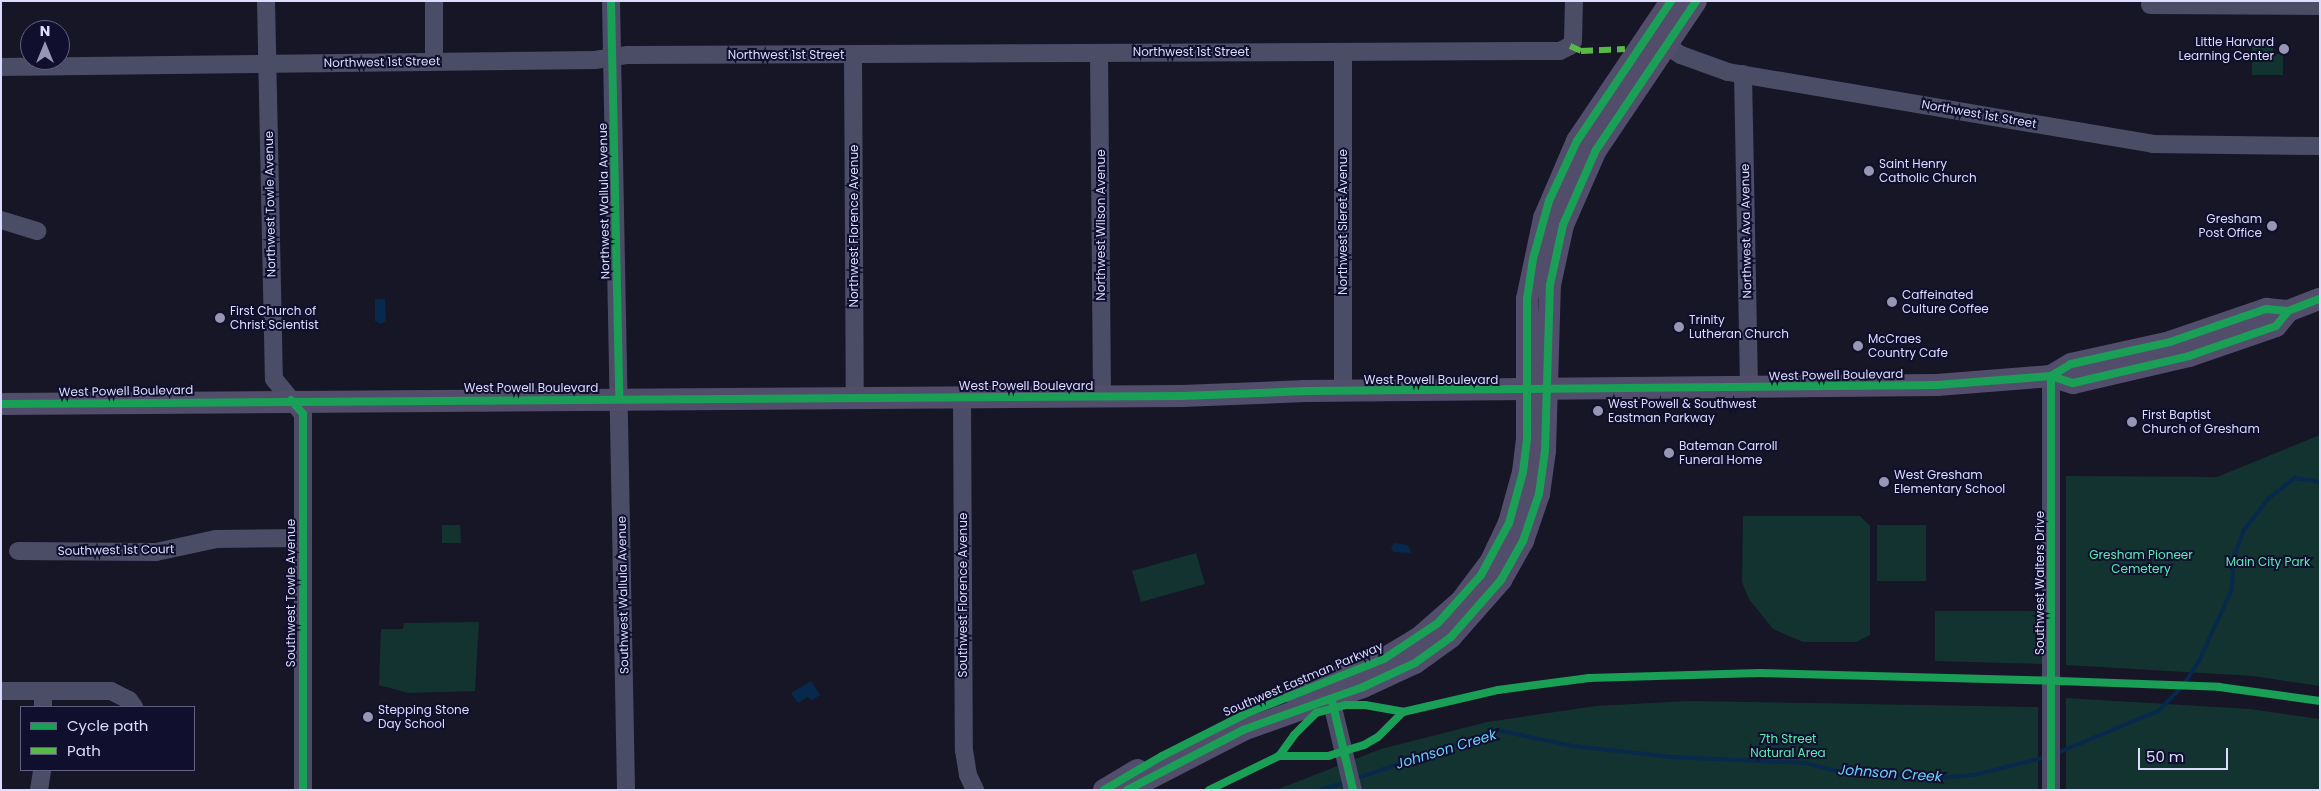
<!DOCTYPE html>
<html>
<head>
<meta charset="utf-8">
<style>
  body { margin:0 }
  #map { position:relative; width:2321px; height:791px; overflow:hidden; background:#161626; font-family:Poppins,sans-serif }
  div>[style] { position:absolute }
  .green>* { inset:0; background:#133330 }
  .water>* { inset:0; background:#07294b }
  .stream>* { height:4px; margin:-2px; padding:0 2px; transform-origin:2px; border-radius:2px; background:#07294b }
  .minor>* { height:18px; margin:-9px; padding:0 9px; transform-origin:9px; border-radius:9px; background:#4b4d67 }
  .major>* { height:22px; margin:-11px; padding:0 11px; transform-origin:11px; border-radius:11px; background:#534d6c }
  .quiet>* { height:6px; margin-top:-3px; transform-origin:0; background:repeating-linear-gradient(90deg,#58b947 0 12px,transparent 0 18px) }
  .cycleway>* { height:8px; margin:-4px; padding:0 4px; transform-origin:4px; border-radius:4px; background:#1a9f57 }
  .dots>* { width:14px; height:14px; translate:-50% -50%; box-sizing:border-box; border:2px solid #100f2d; border-radius:50% }
  span { translate:-50% -50%; white-space:nowrap; text-align:center; line-height:1.15; -webkit-text-stroke:4px #100f2d; paint-order:stroke }
  .poi-label { font-size:12px; color:#dcdcff }
  .right { translate:-100% -50%; text-align:right }
  .left { translate:0 -50%; text-align:left }
  .street-label { font-size:12px; color:#dcdcff }
  .park-label { font-size:12px; color:#5ceab4 }
  .water-label { font-size:14px; color:#6aceff; font-style:italic }
  .frame { position:absolute; inset:0; border:2px solid #dcdcff; pointer-events:none }
  .legend { position:absolute; left:20px; top:706px; width:175px; height:65px; box-sizing:border-box; background:#100f2d; border:1px solid #626181; margin:0; padding:6px 9px; list-style:none; font-size:15px; color:#dcdcff }
  .legend li { display:flex; align-items:center; gap:10px; height:25px }
  .legend b { width:25px; border:1px solid #626181 }
  .north { position:absolute; left:20px; top:20px; width:50px; height:50px; box-sizing:border-box; background:#100f2d; border:1px solid #626181; border-radius:50%; rotate:0deg; font-size:14px; font-weight:700; line-height:20px; text-align:center; color:#dcdcff }
  .north::after { content:''; display:block; margin:auto; width:18px; height:22px; background:#9797b3; clip-path:polygon(50% 0,100% 100%,50% 72%,0 100%) }
  .scale { position:absolute; left:2138px; top:748px; width:90px; height:22px; box-sizing:border-box; border:2px solid #dcdcff; border-top:0; padding-left:6px; font-size:15px; line-height:18px; white-space:nowrap; color:#dcdcff; -webkit-text-stroke:4px #100f2d; paint-order:stroke }
</style>
</head>
<body>
<div id="map">
  <div class="green">
    <div style="clip-path:polygon(2252px 42px,2273px 42px,2273px 54px,2283px 54px,2283px 75px,2252px 75px)"></div>
    <div style="clip-path:polygon(2320px 435px,2320px 686px,2253px 676px,2066px 665px,2066px 476px,2217px 477px)"></div>
    <div style="clip-path:polygon(1743px 516px,1860px 516px,1870px 526px,1870px 635px,1856px 642px,1803px 642px,1773px 629px,1749px 599px,1742px 582px)"></div>
    <div style="clip-path:polygon(442px 525px,460px 525px,461px 543px,442px 543px)"></div>
    <div style="clip-path:polygon(1877px 525px,1926px 525px,1926px 581px,1877px 581px)"></div>
    <div style="clip-path:polygon(1196px 553px,1205px 584px,1141px 602px,1132px 571px)"></div>
    <div style="clip-path:polygon(1935px 611px,2042px 611px,2042px 664px,1935px 661px)"></div>
    <div style="clip-path:polygon(479px 622px,475px 691px,408px 693px,379px 685px,381px 629px,403px 629px,404px 623px)"></div>
    <div style="clip-path:polygon(2066px 698px,2250px 709px,2320px 719px,2320px 790px,2066px 790px)"></div>
    <div style="clip-path:polygon(1689px 701px,2038px 707px,2038px 790px,1276px 790px,1381px 749px,1487px 722px,1596px 706px)"></div>
  </div>
  <div class="water">
    <div style="clip-path:polygon(375px 299px,385px 299px,386px 321px,381px 324px,375px 321px)"></div>
    <div style="clip-path:polygon(1395px 543px,1408px 545px,1411px 553px,1393px 552px,1391px 547px)"></div>
    <div style="clip-path:polygon(811px 681px,820px 695px,811px 701px,808px 697px,798px 703px,791px 693px)"></div>
  </div>
  <div class="stream">
    <div style="left:2057px;top:753px;width:109px;rotate:-22.6deg"></div>
    <div style="left:2158px;top:711px;width:34px;rotate:-45deg"></div>
    <div style="left:2182px;top:687px;width:33px;rotate:-57deg"></div>
    <div style="left:2200px;top:659px;width:77px;rotate:-65.4deg"></div>
    <div style="left:2232px;top:589px;width:33px;rotate:-87deg"></div>
    <div style="left:2234px;top:556px;width:28px;rotate:-69deg"></div>
    <div style="left:2244px;top:530px;width:41px;rotate:-52deg"></div>
    <div style="left:2269px;top:498px;width:33px;rotate:-38deg"></div>
    <div style="left:2295px;top:478px;width:25px;rotate:9deg"></div>
    <div style="left:1355px;top:779px;width:150px;rotate:-19deg"></div>
    <div style="left:1497px;top:730px;width:78px;rotate:11.9deg"></div>
    <div style="left:1573px;top:746px;width:100px;rotate:6.3deg"></div>
    <div style="left:1672px;top:757px;width:134px;rotate:2.6deg"></div>
    <div style="left:1806px;top:763px;width:31px;rotate:15deg"></div>
    <div style="left:1836px;top:771px;width:103px;rotate:3.9deg"></div>
    <div style="left:1939px;top:778px;width:35px;rotate:-5deg"></div>
    <div style="left:1974px;top:775px;width:74px;rotate:-14deg"></div>
    <div style="left:1320px;top:790px;width:27px;rotate:-17deg"></div>
  </div>
  <div class="minor">
    <div style="left:266px;top:1px;width:378px;rotate:88.8deg"></div>
    <div style="left:274px;top:379px;width:45px;rotate:50.4deg"></div>
    <div style="left:303px;top:414px;width:376px;rotate:90deg"></div>
    <div style="left:434px;top:1px;width:59px;rotate:90deg"></div>
    <div style="left:611px;top:1px;width:789px;rotate:88.91deg"></div>
    <div style="left:2150px;top:5px;width:170px;rotate:0.3deg"></div>
    <div style="left:1657px;top:39px;width:29px;rotate:34deg"></div>
    <div style="left:1681px;top:55px;width:50px;rotate:19.9deg"></div>
    <div style="left:1728px;top:72px;width:430px;rotate:9.6deg"></div>
    <div style="left:2152px;top:144px;width:168px;rotate:0.7deg"></div>
    <div style="left:1099px;top:53px;width:344px;rotate:89.5deg"></div>
    <div style="left:853px;top:54px;width:344px;rotate:89.7deg"></div>
    <div style="left:1px;top:67px;width:594px;rotate:-0.68deg"></div>
    <div style="left:595px;top:60px;width:33px;rotate:-9deg"></div>
    <div style="left:628px;top:55px;width:932px;rotate:-0.25deg"></div>
    <div style="left:1560px;top:51px;width:11px;rotate:-27deg"></div>
    <div style="left:1570px;top:46px;width:6px;rotate:-59deg"></div>
    <div style="left:1573px;top:41px;width:40px;rotate:-88.6deg"></div>
    <div style="left:1743px;top:74px;width:314px;rotate:88.9deg"></div>
    <div style="left:1px;top:220px;width:38px;rotate:17deg"></div>
    <div style="left:2051px;top:376px;width:414px;rotate:90deg"></div>
    <div style="left:1343px;top:391px;width:339px;rotate:-90deg"></div>
    <div style="left:962px;top:398px;width:352px;rotate:89.7deg"></div>
    <div style="left:964px;top:750px;width:25px;rotate:81deg"></div>
    <div style="left:968px;top:775px;width:17px;rotate:65deg"></div>
    <div style="left:18px;top:551px;width:138px;rotate:0.4deg"></div>
    <div style="left:156px;top:552px;width:61px;rotate:-12.2deg"></div>
    <div style="left:216px;top:539px;width:87px;rotate:-0.7deg"></div>
    <div style="left:1328px;top:687px;width:106px;rotate:76.4deg"></div>
    <div style="left:1px;top:691px;width:110px"></div>
    <div style="left:111px;top:691px;width:20px;rotate:27deg"></div>
    <div style="left:129px;top:700px;width:9px;rotate:54deg"></div>
    <div style="left:43px;top:707px;width:16px;rotate:-90deg"></div>
    <div style="left:39px;top:790px;width:20px;rotate:-81deg"></div>
  </div>
  <div class="major">
    <div style="left:2051px;top:376px;width:23px;rotate:-31deg"></div>
    <div style="left:2071px;top:364px;width:101px;rotate:-12.5deg"></div>
    <div style="left:2170px;top:342px;width:102px;rotate:-19deg"></div>
    <div style="left:2266px;top:309px;width:22px;rotate:5deg"></div>
    <div style="left:2288px;top:311px;width:34px;rotate:-21deg"></div>
    <div style="left:1px;top:404px;width:1181px;rotate:-0.39deg"></div>
    <div style="left:1182px;top:396px;width:123px;rotate:-2.3deg"></div>
    <div style="left:1305px;top:391px;width:632px;rotate:-0.54deg"></div>
    <div style="left:1937px;top:385px;width:114px;rotate:-4.5deg"></div>
    <div style="left:2051px;top:376px;width:23px;rotate:18deg"></div>
    <div style="left:2073px;top:383px;width:119px;rotate:-13.1deg"></div>
    <div style="left:2189px;top:356px;width:92px;rotate:-19deg"></div>
    <div style="left:2276px;top:326px;width:19px;rotate:-51deg"></div>
    <div style="left:1294px;top:694px;width:97px;rotate:-21.3deg"></div>
    <div style="left:1384px;top:659px;width:42px;rotate:-31.4deg"></div>
    <div style="left:1420px;top:637px;width:55px;rotate:-41.3deg"></div>
    <div style="left:1461px;top:601px;width:50px;rotate:-53.1deg"></div>
    <div style="left:1491px;top:561px;width:42px;rotate:-64.7deg"></div>
    <div style="left:1509px;top:523px;width:53px;rotate:-74.6deg"></div>
    <div style="left:1523px;top:472px;width:35px;rotate:-83deg"></div>
    <div style="left:1527px;top:437px;width:138px;rotate:-90deg"></div>
    <div style="left:1527px;top:299px;width:83px;rotate:-78.1deg"></div>
    <div style="left:1544px;top:218px;width:84px;rotate:-66.8deg"></div>
    <div style="left:1577px;top:141px;width:169px;rotate:-56.1deg"></div>
    <div style="left:1104px;top:790px;width:39px;rotate:-31deg"></div>
    <div style="left:1127px;top:790px;width:131px;rotate:-27.3deg"></div>
    <div style="left:1243px;top:730px;width:127px;rotate:-19.7deg"></div>
    <div style="left:1363px;top:687px;width:57px;rotate:-24.8deg"></div>
    <div style="left:1415px;top:663px;width:44px;rotate:-35.8deg"></div>
    <div style="left:1451px;top:637px;width:76px;rotate:-48.7deg"></div>
    <div style="left:1501px;top:580px;width:45px;rotate:-60.6deg"></div>
    <div style="left:1523px;top:541px;width:50px;rotate:-71.2deg"></div>
    <div style="left:1539px;top:494px;width:43px;rotate:-82.1deg"></div>
    <div style="left:1545px;top:451px;width:166px;rotate:-88.3deg"></div>
    <div style="left:1550px;top:285px;width:61px;rotate:-77.8deg"></div>
    <div style="left:1563px;top:225px;width:82px;rotate:-66.3deg"></div>
    <div style="left:1596px;top:150px;width:179px;rotate:-56.1deg"></div>
  </div>
  <div class="quiet">
    <div style="left:1570px;top:46px;width:12px;rotate:24deg"></div>
    <div style="left:1581px;top:51px;width:44px;rotate:-2.6deg"></div>
  </div>
  <div class="cycleway">
    <div style="left:611px;top:1px;width:398px;rotate:88.8deg"></div>
    <div style="left:2051px;top:376px;width:414px;rotate:90deg"></div>
    <div style="left:2051px;top:376px;width:23px;rotate:-31deg"></div>
    <div style="left:2071px;top:364px;width:101px;rotate:-12.5deg"></div>
    <div style="left:2170px;top:342px;width:102px;rotate:-19deg"></div>
    <div style="left:2266px;top:309px;width:22px;rotate:5deg"></div>
    <div style="left:2288px;top:311px;width:34px;rotate:-21deg"></div>
    <div style="left:291px;top:400px;width:18px;rotate:49deg"></div>
    <div style="left:303px;top:414px;width:376px;rotate:90deg"></div>
    <div style="left:1px;top:404px;width:1181px;rotate:-0.39deg"></div>
    <div style="left:1182px;top:396px;width:123px;rotate:-2.3deg"></div>
    <div style="left:1305px;top:391px;width:632px;rotate:-0.54deg"></div>
    <div style="left:1937px;top:385px;width:114px;rotate:-4.5deg"></div>
    <div style="left:2051px;top:376px;width:23px;rotate:18deg"></div>
    <div style="left:2073px;top:383px;width:119px;rotate:-13.1deg"></div>
    <div style="left:2189px;top:356px;width:92px;rotate:-19deg"></div>
    <div style="left:2276px;top:326px;width:19px;rotate:-51deg"></div>
    <div style="left:1332px;top:701px;width:91px;rotate:76.7deg"></div>
    <div style="left:1279px;top:756px;width:26px;rotate:-54deg"></div>
    <div style="left:1294px;top:735px;width:31px;rotate:-45deg"></div>
    <div style="left:1316px;top:713px;width:31px;rotate:-15deg"></div>
    <div style="left:1346px;top:705px;width:19px"></div>
    <div style="left:1365px;top:705px;width:39px;rotate:10deg"></div>
    <div style="left:1104px;top:790px;width:67px;rotate:-30.4deg"></div>
    <div style="left:1162px;top:756px;width:93px;rotate:-26.8deg"></div>
    <div style="left:1245px;top:714px;width:149px;rotate:-21.6deg"></div>
    <div style="left:1384px;top:659px;width:65px;rotate:-33.7deg"></div>
    <div style="left:1438px;top:623px;width:64px;rotate:-48.1deg"></div>
    <div style="left:1481px;top:575px;width:59px;rotate:-61.7deg"></div>
    <div style="left:1509px;top:523px;width:53px;rotate:-74.6deg"></div>
    <div style="left:1523px;top:472px;width:35px;rotate:-83deg"></div>
    <div style="left:1527px;top:437px;width:138px;rotate:-90deg"></div>
    <div style="left:1527px;top:299px;width:40px;rotate:-81.5deg"></div>
    <div style="left:1533px;top:259px;width:60px;rotate:-74.6deg"></div>
    <div style="left:1549px;top:201px;width:66px;rotate:-65deg"></div>
    <div style="left:1577px;top:141px;width:169px;rotate:-56.1deg"></div>
    <div style="left:1127px;top:790px;width:131px;rotate:-27.3deg"></div>
    <div style="left:1243px;top:730px;width:127px;rotate:-19.7deg"></div>
    <div style="left:1363px;top:687px;width:57px;rotate:-24.8deg"></div>
    <div style="left:1415px;top:663px;width:44px;rotate:-35.8deg"></div>
    <div style="left:1451px;top:637px;width:76px;rotate:-48.7deg"></div>
    <div style="left:1501px;top:580px;width:45px;rotate:-60.6deg"></div>
    <div style="left:1523px;top:541px;width:50px;rotate:-71.2deg"></div>
    <div style="left:1539px;top:494px;width:43px;rotate:-82.1deg"></div>
    <div style="left:1545px;top:451px;width:166px;rotate:-88.3deg"></div>
    <div style="left:1550px;top:285px;width:61px;rotate:-77.8deg"></div>
    <div style="left:1563px;top:225px;width:82px;rotate:-66.3deg"></div>
    <div style="left:1596px;top:150px;width:179px;rotate:-56.1deg"></div>
    <div style="left:1209px;top:790px;width:78px;rotate:-25.9deg"></div>
    <div style="left:1279px;top:756px;width:49px"></div>
    <div style="left:1328px;top:756px;width:38px;rotate:-17deg"></div>
    <div style="left:1364px;top:745px;width:16px;rotate:-30deg"></div>
    <div style="left:1378px;top:737px;width:35px;rotate:-45deg"></div>
    <div style="left:1403px;top:712px;width:98px;rotate:-13deg"></div>
    <div style="left:1498px;top:690px;width:92px;rotate:-7.5deg"></div>
    <div style="left:1589px;top:678px;width:170px;rotate:-1.7deg"></div>
    <div style="left:1759px;top:673px;width:300px;rotate:1.5deg"></div>
    <div style="left:2059px;top:681px;width:160px;rotate:2.1deg"></div>
    <div style="left:2219px;top:687px;width:102px;rotate:7.9deg"></div>
  </div>
  <div class="dots">
    <div style="left:2284px;top:49px;background:#9797b3"></div>
    <div style="left:1869px;top:171px;background:#9797b3"></div>
    <div style="left:2272px;top:226px;background:#9797b3"></div>
    <div style="left:1892px;top:302px;background:#9797b3"></div>
    <div style="left:220px;top:318px;background:#9797b3"></div>
    <div style="left:1679px;top:327px;background:#9797b3"></div>
    <div style="left:1858px;top:346px;background:#9797b3"></div>
    <div style="left:1598px;top:411px;background:#9797b3"></div>
    <div style="left:2132px;top:422px;background:#9797b3"></div>
    <div style="left:1669px;top:453px;background:#9797b3"></div>
    <div style="left:1884px;top:482px;background:#9797b3"></div>
    <div style="left:368px;top:717px;background:#9797b3"></div>
  </div>
  <div class="poi-label">
    <span class="right" style="left:2274px;top:49px">Little Harvard<br>Learning Center</span>
    <span class="left" style="left:1879px;top:171px">Saint Henry<br>Catholic Church</span>
    <span class="right" style="left:2262px;top:226px">Gresham<br>Post Office</span>
    <span class="left" style="left:1902px;top:302px">Caffeinated<br>Culture Coffee</span>
    <span class="left" style="left:230px;top:318px">First Church of<br>Christ Scientist</span>
    <span class="left" style="left:1689px;top:327px">Trinity<br>Lutheran Church</span>
    <span class="left" style="left:1868px;top:346px">McCraes<br>Country Cafe</span>
    <span class="left" style="left:1608px;top:411px">West Powell &amp; Southwest<br>Eastman Parkway</span>
    <span class="left" style="left:2142px;top:422px">First Baptist<br>Church of Gresham</span>
    <span class="left" style="left:1679px;top:453px">Bateman Carroll<br>Funeral Home</span>
    <span class="left" style="left:1894px;top:482px">West Gresham<br>Elementary School</span>
    <span class="left" style="left:378px;top:717px">Stepping Stone<br>Day School</span>
  </div>
  <div class="street-label">
    <span style="left:1191px;top:52px">Northwest 1st Street</span>
    <span style="left:786px;top:55px">Northwest 1st Street</span>
    <span style="left:382px;top:62px;rotate:-1deg">Northwest 1st Street</span>
    <span style="left:1979px;top:114px;rotate:10deg">Northwest 1st Street</span>
    <span style="left:604px;top:201px;rotate:-91deg">Northwest Wallula Avenue</span>
    <span style="left:270px;top:204px;rotate:-91deg">Northwest Towle Avenue</span>
    <span style="left:1343px;top:222px;rotate:-90deg">Northwest Sleret Avenue</span>
    <span style="left:1101px;top:225px;rotate:-90deg">Northwest Wilson Avenue</span>
    <span style="left:854px;top:226px;rotate:-90deg">Northwest Florence Avenue</span>
    <span style="left:1746px;top:231px;rotate:-91deg">Northwest Ava Avenue</span>
    <span style="left:1836px;top:375px;rotate:-1deg">West Powell Boulevard</span>
    <span style="left:1431px;top:380px">West Powell Boulevard</span>
    <span style="left:1026px;top:386px">West Powell Boulevard</span>
    <span style="left:531px;top:388px">West Powell Boulevard</span>
    <span style="left:126px;top:391px;rotate:-1deg">West Powell Boulevard</span>
    <span style="left:116px;top:550px;rotate:-1deg">Southwest 1st Court</span>
    <span style="left:2040px;top:583px;rotate:-90deg">Southwest Walters Drive</span>
    <span style="left:291px;top:593px;rotate:-90deg">Southwest Towle Avenue</span>
    <span style="left:623px;top:595px;rotate:-91deg">Southwest Wallula Avenue</span>
    <span style="left:963px;top:595px;rotate:-90deg">Southwest Florence Avenue</span>
    <span style="left:1303px;top:679px;rotate:-23deg">Southwest Eastman Parkway</span>
  </div>
  <div class="park-label">
    <span style="left:2141px;top:562px">Gresham Pioneer<br>Cemetery</span>
    <span style="left:2268px;top:562px">Main City Park</span>
    <span style="left:1788px;top:746px">7th Street<br>Natural Area</span>
  </div>
  <div class="water-label">
    <span style="left:1446px;top:749px;rotate:-17deg">Johnson Creek</span>
    <span style="left:1890px;top:773px;rotate:4deg">Johnson Creek</span>
  </div>
  <div class="frame"></div>
  <ul class="legend">
  <li><b style="height:6px;background:#1a9f57"></b>Cycle path</li>
  <li><b style="height:6px;background:#58b947"></b>Path</li>
  </ul>
  <div class="north">N</div>
  <div class="scale">50 m</div>
</div>
</body>
</html>
